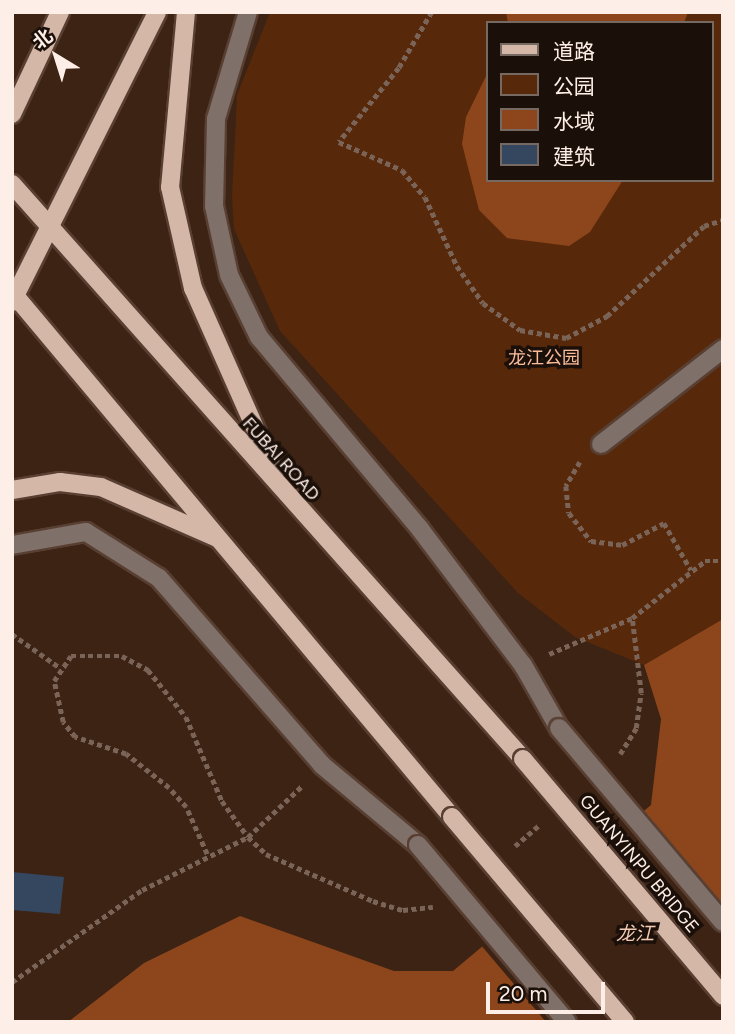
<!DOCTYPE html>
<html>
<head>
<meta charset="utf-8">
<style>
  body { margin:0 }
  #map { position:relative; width:735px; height:1034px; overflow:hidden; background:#3d2314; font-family:Figtree,"Noto Sans SC",sans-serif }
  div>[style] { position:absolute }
  .green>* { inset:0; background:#57280a }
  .water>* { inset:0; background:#8d461b }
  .pier>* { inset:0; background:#3d2314 }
  .building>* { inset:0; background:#35465f }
  .path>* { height:4.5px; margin-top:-2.25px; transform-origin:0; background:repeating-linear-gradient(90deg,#7a6357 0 5px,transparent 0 8.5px) }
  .roads { filter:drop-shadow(2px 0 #583f32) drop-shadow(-2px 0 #583f32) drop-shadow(0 2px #583f32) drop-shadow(0 -2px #583f32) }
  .minor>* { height:18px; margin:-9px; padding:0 9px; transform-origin:9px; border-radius:9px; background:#7f7069 }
  .major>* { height:18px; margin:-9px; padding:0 9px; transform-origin:9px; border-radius:9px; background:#d4b7a7 }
  .bridges { filter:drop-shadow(2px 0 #583f32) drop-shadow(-2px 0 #583f32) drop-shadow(0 2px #583f32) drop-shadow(0 -2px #583f32) }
  .minor-bridge>* { height:18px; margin:-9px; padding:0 9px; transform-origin:9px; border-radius:9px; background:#7f7069 }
  .major-bridge>* { height:18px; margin:-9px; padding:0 9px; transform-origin:9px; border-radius:9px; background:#d4b7a7 }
  span { translate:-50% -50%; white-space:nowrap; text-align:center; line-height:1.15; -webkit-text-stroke:7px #1b1009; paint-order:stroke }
  .park-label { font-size:18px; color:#fabd9c }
  .street-label { font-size:18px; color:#fdeee7 }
  .water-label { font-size:19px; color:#f4cab5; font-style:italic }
  .frame { position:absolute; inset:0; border:14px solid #fdeee7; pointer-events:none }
  .legend { position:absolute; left:486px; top:21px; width:228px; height:161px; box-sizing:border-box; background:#1b1009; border:2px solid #756962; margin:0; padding:9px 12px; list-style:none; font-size:21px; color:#fdeee7 }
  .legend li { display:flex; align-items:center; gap:14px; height:35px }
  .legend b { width:35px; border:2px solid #756962 }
  .north { position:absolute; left:21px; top:21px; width:70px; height:70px; -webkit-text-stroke:5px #1b1009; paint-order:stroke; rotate:322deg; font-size:19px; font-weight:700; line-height:28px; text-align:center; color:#fdeee7 }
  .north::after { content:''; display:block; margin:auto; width:24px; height:32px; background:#fdeee7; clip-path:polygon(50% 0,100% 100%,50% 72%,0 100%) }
  .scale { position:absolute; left:486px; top:982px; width:119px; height:32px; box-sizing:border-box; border:4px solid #fdeee7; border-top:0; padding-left:9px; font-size:21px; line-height:24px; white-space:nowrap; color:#fdeee7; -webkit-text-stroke:5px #1b1009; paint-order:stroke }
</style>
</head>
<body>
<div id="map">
  <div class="green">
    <div style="clip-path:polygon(evenodd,270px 12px,723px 12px,723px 619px,644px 665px,575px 637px,518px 593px,280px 331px,234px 229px,232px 197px,237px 95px,270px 12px,488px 23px,712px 23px,712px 180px,488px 180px,488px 23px)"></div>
  </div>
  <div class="water">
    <div style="clip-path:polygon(506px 12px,688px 12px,684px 23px,508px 23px)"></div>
    <div style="clip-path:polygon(488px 72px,488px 180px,623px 180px,590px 232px,569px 246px,507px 238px,479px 210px,462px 144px,466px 117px)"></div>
    <div style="clip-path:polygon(723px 619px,723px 1022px,68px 1022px,144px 963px,240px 916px,394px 971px,453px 971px,651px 805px,661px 719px,644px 665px)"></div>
  </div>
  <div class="pier">
    <div style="clip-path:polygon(639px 810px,723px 910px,723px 1022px,546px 1022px,480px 944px)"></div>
  </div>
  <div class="building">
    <div style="clip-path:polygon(12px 872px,64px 877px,60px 914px,12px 910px)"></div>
  </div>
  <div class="path">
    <div style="left:432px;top:12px;width:65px;rotate:120.5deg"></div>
    <div style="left:399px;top:68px;width:95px;rotate:129deg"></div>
    <div style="left:339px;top:142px;width:69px;rotate:24deg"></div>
    <div style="left:402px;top:170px;width:35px;rotate:50deg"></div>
    <div style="left:425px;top:197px;width:76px;rotate:65.1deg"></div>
    <div style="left:457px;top:266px;width:45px;rotate:54.9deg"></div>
    <div style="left:483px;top:303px;width:46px;rotate:36.1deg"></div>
    <div style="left:520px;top:330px;width:47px;rotate:9.9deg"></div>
    <div style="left:566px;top:338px;width:47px;rotate:-28.2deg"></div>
    <div style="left:607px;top:316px;width:132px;rotate:-42.9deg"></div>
    <div style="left:704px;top:226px;width:20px;rotate:-18deg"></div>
    <div style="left:580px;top:462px;width:28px;rotate:120deg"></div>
    <div style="left:566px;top:486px;width:27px;rotate:84deg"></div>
    <div style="left:569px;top:513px;width:36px;rotate:52deg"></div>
    <div style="left:591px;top:541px;width:31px;rotate:7deg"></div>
    <div style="left:622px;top:545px;width:47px;rotate:-27.6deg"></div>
    <div style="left:664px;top:523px;width:54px;rotate:60.1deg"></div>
    <div style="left:12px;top:634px;width:57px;rotate:35.1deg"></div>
    <div style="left:549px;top:654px;width:90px;rotate:-23.4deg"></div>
    <div style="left:620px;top:754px;width:31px;rotate:-58deg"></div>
    <div style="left:636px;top:728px;width:35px;rotate:-82deg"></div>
    <div style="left:641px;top:693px;width:76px;rotate:-96.8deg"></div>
    <div style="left:632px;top:618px;width:93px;rotate:-38deg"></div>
    <div style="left:705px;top:561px;width:18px"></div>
    <div style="left:515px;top:846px;width:33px;rotate:-41deg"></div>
    <div style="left:207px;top:854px;width:51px;rotate:-114.1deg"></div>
    <div style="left:186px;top:807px;width:25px;rotate:-132deg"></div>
    <div style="left:169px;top:788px;width:55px;rotate:-141.7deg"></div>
    <div style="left:126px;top:754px;width:54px;rotate:-161.6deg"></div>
    <div style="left:75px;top:737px;width:19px;rotate:-129deg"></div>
    <div style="left:63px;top:722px;width:42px;rotate:-102.4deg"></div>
    <div style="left:54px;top:681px;width:30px;rotate:-56deg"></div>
    <div style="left:71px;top:656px;width:51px"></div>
    <div style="left:122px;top:656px;width:30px;rotate:28deg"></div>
    <div style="left:148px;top:670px;width:60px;rotate:51deg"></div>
    <div style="left:186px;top:717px;width:91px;rotate:66.8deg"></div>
    <div style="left:222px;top:801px;width:44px;rotate:54.2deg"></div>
    <div style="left:248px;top:837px;width:74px;rotate:-43.4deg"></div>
    <div style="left:12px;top:982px;width:159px;rotate:-35.3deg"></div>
    <div style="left:142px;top:890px;width:119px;rotate:-26.6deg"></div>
    <div style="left:248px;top:837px;width:25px;rotate:43deg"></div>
    <div style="left:266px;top:854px;width:117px;rotate:23.7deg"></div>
    <div style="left:373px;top:901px;width:31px;rotate:17deg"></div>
    <div style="left:403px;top:910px;width:30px;rotate:-6deg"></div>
  </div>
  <div class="roads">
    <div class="minor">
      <div style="left:248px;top:12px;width:112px;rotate:106.7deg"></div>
      <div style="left:216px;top:119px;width:87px;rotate:91.3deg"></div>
      <div style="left:214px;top:206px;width:71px;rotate:77.7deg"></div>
      <div style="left:229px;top:275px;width:69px;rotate:64.2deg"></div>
      <div style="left:259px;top:337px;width:251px;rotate:50deg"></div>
      <div style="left:420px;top:529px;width:171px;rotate:52.9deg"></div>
      <div style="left:523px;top:665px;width:73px;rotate:60.3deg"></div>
      <div style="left:601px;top:444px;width:155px;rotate:-37.9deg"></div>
      <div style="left:12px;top:545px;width:75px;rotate:-10deg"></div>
      <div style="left:86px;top:532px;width:86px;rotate:32.2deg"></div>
      <div style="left:159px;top:578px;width:248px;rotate:48.9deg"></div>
      <div style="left:322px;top:765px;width:125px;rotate:39.8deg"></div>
    </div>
    <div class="major">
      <div style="left:186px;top:12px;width:176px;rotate:95.2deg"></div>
      <div style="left:170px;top:187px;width:104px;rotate:77.2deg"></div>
      <div style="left:193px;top:288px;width:202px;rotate:66.1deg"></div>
      <div style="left:12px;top:114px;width:113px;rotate:-64.8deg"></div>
      <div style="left:12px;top:184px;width:769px;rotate:48.37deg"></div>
      <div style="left:12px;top:292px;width:685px;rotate:50.03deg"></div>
      <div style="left:12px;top:302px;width:324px;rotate:-63.4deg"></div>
      <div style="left:12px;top:490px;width:49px;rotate:-9.5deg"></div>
      <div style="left:60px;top:482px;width:41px;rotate:7deg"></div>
      <div style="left:101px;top:487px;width:127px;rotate:23.7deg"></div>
    </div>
  </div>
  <div class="bridges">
    <div class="minor-bridge">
      <div style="left:559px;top:728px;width:254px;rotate:49.8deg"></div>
      <div style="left:418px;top:845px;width:231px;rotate:49.9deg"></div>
    </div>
    <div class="major-bridge">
      <div style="left:523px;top:759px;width:310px;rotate:49.8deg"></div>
      <div style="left:452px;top:817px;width:268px;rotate:49.8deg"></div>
    </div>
  </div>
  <div class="park-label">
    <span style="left:544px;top:358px">龙江公园</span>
  </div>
  <div class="street-label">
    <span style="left:281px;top:459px;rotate:48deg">FUBAI ROAD</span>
    <span style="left:639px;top:864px;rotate:50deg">GUANYINPU BRIDGE</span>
  </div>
  <div class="water-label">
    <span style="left:635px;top:934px">龙江</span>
  </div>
  <div class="frame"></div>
  <ul class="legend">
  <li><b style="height:9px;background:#d4b7a7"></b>道路</li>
  <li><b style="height:19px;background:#57280a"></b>公园</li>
  <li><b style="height:19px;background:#8d461b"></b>水域</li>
  <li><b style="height:19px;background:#35465f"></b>建筑</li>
  </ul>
  <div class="north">北</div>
  <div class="scale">20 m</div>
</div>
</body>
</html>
